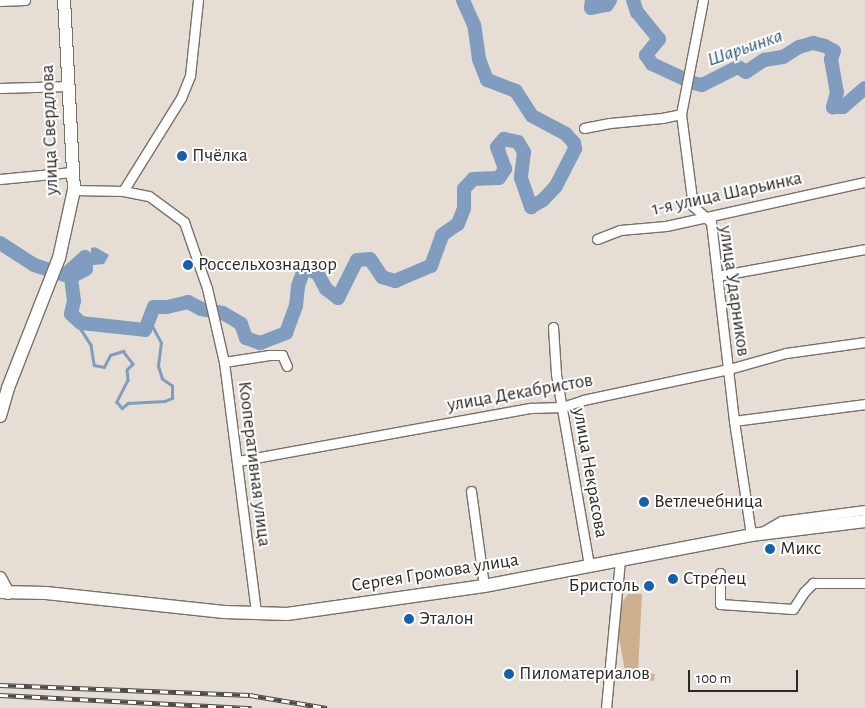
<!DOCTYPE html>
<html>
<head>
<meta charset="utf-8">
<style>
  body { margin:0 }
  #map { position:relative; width:865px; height:708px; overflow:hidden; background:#e6ded5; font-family:"Alegreya Sans",sans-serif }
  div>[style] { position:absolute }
  .green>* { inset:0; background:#cdb18e }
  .water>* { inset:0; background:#809dc0 }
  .stream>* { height:2.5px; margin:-1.25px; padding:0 1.25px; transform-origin:1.25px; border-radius:1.25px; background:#809dc0 }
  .river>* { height:14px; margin:-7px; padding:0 7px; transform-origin:7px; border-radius:7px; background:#809dc0 }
  .roads { filter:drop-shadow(1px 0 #787168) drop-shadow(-1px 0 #787168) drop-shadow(0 1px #787168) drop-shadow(0 -1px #787168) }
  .street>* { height:9px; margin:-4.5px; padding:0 4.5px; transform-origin:4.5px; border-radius:4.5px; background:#fff }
  .secondary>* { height:12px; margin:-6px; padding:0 6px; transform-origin:6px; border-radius:6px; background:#fff }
  .rail>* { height:4.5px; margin-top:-2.25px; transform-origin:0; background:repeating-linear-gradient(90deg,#fff 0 8px,#4e4a46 0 16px); box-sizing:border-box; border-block:1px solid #4e4a46 }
  .dots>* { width:14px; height:14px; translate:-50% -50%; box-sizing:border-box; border:2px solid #fff; border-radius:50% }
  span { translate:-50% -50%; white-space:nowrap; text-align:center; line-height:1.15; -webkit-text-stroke:4px #fff; paint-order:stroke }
  .street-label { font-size:19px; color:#2b2825 }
  .poi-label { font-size:19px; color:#2b2825 }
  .left { translate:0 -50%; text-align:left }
  .right { translate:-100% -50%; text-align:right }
  .water-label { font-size:20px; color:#305889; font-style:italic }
  .scale { position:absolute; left:688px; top:670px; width:110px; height:22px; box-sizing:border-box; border:2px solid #2b2825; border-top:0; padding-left:6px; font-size:15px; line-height:18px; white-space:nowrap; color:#2b2825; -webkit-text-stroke:4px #fff; paint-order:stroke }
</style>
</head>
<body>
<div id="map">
  <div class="green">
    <div style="clip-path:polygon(628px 594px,642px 594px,638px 673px,655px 674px,654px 681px,626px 677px,617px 626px,617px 610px)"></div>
  </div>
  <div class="water">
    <div style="clip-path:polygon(95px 247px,109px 255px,104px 264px,84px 266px,83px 261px,86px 255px,91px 254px,91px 248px)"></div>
  </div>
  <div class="stream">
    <div style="left:71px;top:314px;width:37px;rotate:57deg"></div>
    <div style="left:91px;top:345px;width:20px;rotate:81deg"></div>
    <div style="left:94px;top:365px;width:10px;rotate:11deg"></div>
    <div style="left:104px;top:367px;width:13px;rotate:-63deg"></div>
    <div style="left:110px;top:355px;width:14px;rotate:-17deg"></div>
    <div style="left:123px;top:351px;width:16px;rotate:52deg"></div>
    <div style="left:133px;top:364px;width:8px;rotate:135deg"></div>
    <div style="left:127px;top:370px;width:10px;rotate:84deg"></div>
    <div style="left:128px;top:380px;width:25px;rotate:117deg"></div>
    <div style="left:117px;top:402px;width:8px;rotate:50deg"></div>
    <div style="left:122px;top:408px;width:8px;rotate:-40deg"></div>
    <div style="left:128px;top:403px;width:37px;rotate:-3deg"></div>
    <div style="left:165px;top:401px;width:8px;rotate:-23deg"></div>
    <div style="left:172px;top:398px;width:12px;rotate:-90deg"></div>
    <div style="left:172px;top:386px;width:12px;rotate:-145deg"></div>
    <div style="left:162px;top:379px;width:14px;rotate:-107deg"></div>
    <div style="left:158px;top:366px;width:23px;rotate:-83deg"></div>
    <div style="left:161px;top:343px;width:24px;rotate:-118deg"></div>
  </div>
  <div class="river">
    <div style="left:592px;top:0;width:8px;rotate:97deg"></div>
    <div style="left:591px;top:8px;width:16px;rotate:-11deg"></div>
    <div style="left:607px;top:5px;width:6px;rotate:-59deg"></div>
    <div style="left:633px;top:0;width:13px;rotate:72deg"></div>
    <div style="left:637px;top:12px;width:35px;rotate:51deg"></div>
    <div style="left:659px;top:39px;width:21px;rotate:129deg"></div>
    <div style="left:646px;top:55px;width:11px;rotate:56deg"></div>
    <div style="left:652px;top:64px;width:45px;rotate:24.9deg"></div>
    <div style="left:693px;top:83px;width:9px;rotate:13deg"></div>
    <div style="left:702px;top:85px;width:40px;rotate:-26.6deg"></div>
    <div style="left:738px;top:67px;width:9px;rotate:32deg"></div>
    <div style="left:746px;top:72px;width:22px;rotate:-34deg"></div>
    <div style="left:764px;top:60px;width:19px;rotate:-9deg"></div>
    <div style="left:783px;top:57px;width:19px;rotate:-32deg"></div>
    <div style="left:799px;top:47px;width:15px;rotate:-16deg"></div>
    <div style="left:813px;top:43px;width:12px;rotate:14deg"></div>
    <div style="left:825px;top:46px;width:10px;rotate:29deg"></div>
    <div style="left:834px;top:51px;width:9px;rotate:111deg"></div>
    <div style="left:831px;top:59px;width:34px;rotate:80deg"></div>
    <div style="left:837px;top:92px;width:16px;rotate:105deg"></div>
    <div style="left:833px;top:107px;width:10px"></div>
    <div style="left:843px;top:107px;width:29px;rotate:-41deg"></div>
    <div style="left:0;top:243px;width:40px;rotate:32.9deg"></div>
    <div style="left:34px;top:265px;width:33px;rotate:18deg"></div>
    <div style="left:65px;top:275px;width:27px;rotate:-42deg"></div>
    <div style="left:85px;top:257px;width:12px;rotate:85deg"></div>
    <div style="left:86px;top:269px;width:17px;rotate:152deg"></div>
    <div style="left:71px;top:277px;width:24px;rotate:83deg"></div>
    <div style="left:74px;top:301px;width:13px;rotate:103deg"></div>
    <div style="left:71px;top:314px;width:13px;rotate:42deg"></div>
    <div style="left:81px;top:323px;width:64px;rotate:6.2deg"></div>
    <div style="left:145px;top:330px;width:25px;rotate:-69deg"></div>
    <div style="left:154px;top:307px;width:13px"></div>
    <div style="left:167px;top:307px;width:22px;rotate:-13deg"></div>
    <div style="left:188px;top:302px;width:15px;rotate:28deg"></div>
    <div style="left:201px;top:309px;width:22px;rotate:10deg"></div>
    <div style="left:223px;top:313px;width:21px;rotate:31deg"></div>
    <div style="left:241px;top:324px;width:15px;rotate:70deg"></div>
    <div style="left:246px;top:338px;width:15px;rotate:20deg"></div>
    <div style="left:260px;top:343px;width:28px;rotate:-21deg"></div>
    <div style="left:286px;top:333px;width:29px;rotate:-70deg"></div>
    <div style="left:296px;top:306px;width:20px;rotate:-84deg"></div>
    <div style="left:298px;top:286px;width:15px;rotate:-70deg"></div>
    <div style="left:303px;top:272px;width:7px;rotate:-27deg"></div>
    <div style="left:309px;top:269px;width:10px;rotate:29deg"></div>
    <div style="left:318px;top:274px;width:17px;rotate:62deg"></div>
    <div style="left:326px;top:289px;width:15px;rotate:37deg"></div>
    <div style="left:338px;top:298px;width:42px;rotate:-63.4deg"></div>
    <div style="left:357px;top:260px;width:13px;rotate:-4deg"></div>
    <div style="left:370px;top:259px;width:22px;rotate:56deg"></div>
    <div style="left:382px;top:277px;width:14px;rotate:17deg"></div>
    <div style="left:395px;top:281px;width:39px;rotate:-23deg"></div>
    <div style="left:431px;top:266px;width:33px;rotate:-70deg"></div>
    <div style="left:442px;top:235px;width:19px;rotate:-35deg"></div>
    <div style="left:458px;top:224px;width:17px;rotate:-69deg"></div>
    <div style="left:464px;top:208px;width:19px;rotate:-90deg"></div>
    <div style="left:464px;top:189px;width:13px;rotate:-48deg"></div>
    <div style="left:473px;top:179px;width:26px;rotate:-2deg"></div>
    <div style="left:499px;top:178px;width:11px;rotate:-56deg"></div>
    <div style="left:505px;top:169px;width:23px;rotate:-110deg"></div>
    <div style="left:497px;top:147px;width:11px;rotate:-49deg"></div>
    <div style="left:504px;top:139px;width:14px;rotate:12deg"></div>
    <div style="left:518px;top:142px;width:12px;rotate:59deg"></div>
    <div style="left:524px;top:152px;width:26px;rotate:97deg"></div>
    <div style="left:521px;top:178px;width:31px;rotate:71deg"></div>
    <div style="left:531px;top:207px;width:14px;rotate:-30deg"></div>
    <div style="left:543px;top:200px;width:19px;rotate:-47deg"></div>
    <div style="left:556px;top:186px;width:42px;rotate:-62.8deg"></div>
    <div style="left:575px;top:149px;width:6px;rotate:-99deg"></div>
    <div style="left:574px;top:143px;width:12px;rotate:-132deg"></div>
    <div style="left:566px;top:134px;width:38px;rotate:-152deg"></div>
    <div style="left:532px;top:116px;width:30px;rotate:-123deg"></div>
    <div style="left:516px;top:91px;width:31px;rotate:-159deg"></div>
    <div style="left:487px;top:80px;width:22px;rotate:-111deg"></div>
    <div style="left:479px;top:59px;width:34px;rotate:-98deg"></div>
    <div style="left:474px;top:25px;width:27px;rotate:-114deg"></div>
  </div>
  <div class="roads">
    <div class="street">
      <div style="left:703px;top:0;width:116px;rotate:100.9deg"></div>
      <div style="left:681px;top:114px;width:93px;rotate:82.6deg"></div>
      <div style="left:693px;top:206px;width:24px;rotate:42deg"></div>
      <div style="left:711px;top:222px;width:200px;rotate:83.4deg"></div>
      <div style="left:734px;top:421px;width:115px;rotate:81.5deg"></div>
      <div style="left:0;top:1px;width:25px;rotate:-2deg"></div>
      <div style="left:0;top:88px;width:68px;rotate:-1.7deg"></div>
      <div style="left:584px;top:128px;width:26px;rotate:-11deg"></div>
      <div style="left:610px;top:123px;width:52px;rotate:-5.5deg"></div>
      <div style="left:662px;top:118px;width:19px;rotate:-12deg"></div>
      <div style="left:0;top:179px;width:72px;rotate:-5.6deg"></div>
      <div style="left:74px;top:190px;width:49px;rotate:1.2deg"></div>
      <div style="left:123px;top:191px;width:26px;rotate:11deg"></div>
      <div style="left:149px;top:196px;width:44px;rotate:36.6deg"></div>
      <div style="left:184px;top:222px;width:70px;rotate:70.8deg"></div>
      <div style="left:207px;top:288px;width:76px;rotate:77.1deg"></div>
      <div style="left:224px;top:362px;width:253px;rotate:82.7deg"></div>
      <div style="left:123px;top:191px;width:110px;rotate:-58.1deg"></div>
      <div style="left:181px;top:98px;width:24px;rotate:-68deg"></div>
      <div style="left:190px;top:76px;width:76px;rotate:-84deg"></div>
      <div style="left:597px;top:239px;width:25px;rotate:-21deg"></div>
      <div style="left:620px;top:230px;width:46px;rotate:-5deg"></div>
      <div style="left:666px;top:226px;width:204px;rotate:-12.5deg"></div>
      <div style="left:717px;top:276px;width:150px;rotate:-10.3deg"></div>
      <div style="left:553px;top:327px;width:47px;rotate:86.3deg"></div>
      <div style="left:556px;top:374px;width:194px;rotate:80.2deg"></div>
      <div style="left:224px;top:362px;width:46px;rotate:-8.8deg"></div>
      <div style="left:269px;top:355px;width:13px"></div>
      <div style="left:282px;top:355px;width:12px;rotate:66deg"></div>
      <div style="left:734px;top:421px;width:132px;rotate:-7.4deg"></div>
      <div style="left:238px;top:461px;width:298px;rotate:-10.3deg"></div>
      <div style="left:531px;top:408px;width:31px;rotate:-2deg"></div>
      <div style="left:562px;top:407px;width:22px;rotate:-18deg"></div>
      <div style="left:583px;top:400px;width:149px;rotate:-12deg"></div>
      <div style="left:729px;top:369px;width:59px;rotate:-15.7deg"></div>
      <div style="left:786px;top:353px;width:80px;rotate:-7.9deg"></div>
      <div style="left:471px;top:491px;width:96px;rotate:82.2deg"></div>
      <div style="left:764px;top:531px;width:20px;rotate:-30deg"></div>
      <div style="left:781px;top:521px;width:85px;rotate:-7.5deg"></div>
      <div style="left:720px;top:573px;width:31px;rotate:90deg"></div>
      <div style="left:720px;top:604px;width:73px;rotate:3.9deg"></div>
      <div style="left:793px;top:609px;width:20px;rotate:-57deg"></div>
      <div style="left:804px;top:592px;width:13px;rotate:-45deg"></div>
      <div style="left:813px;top:583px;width:52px"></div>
      <div style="left:606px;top:708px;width:150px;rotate:-84.6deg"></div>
    </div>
    <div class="secondary">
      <div style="left:0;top:416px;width:29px;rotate:-74deg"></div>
      <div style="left:8px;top:388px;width:140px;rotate:-68.6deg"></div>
      <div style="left:59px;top:258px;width:70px;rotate:-77.6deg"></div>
      <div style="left:74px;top:190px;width:190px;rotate:-93deg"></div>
      <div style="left:0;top:578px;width:17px;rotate:62deg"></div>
      <div style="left:0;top:592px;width:46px;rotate:1.2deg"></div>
      <div style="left:46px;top:593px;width:179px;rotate:6.1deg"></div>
      <div style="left:224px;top:612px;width:63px;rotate:1.8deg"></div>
      <div style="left:287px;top:614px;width:199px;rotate:-8.1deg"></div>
      <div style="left:484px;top:586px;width:272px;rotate:-10.8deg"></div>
      <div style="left:751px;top:535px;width:115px;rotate:-7deg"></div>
    </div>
  </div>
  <div class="rail">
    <div style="left:0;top:685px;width:250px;rotate:2.3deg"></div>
    <div style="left:250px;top:695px;width:78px;rotate:9.6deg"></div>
    <div style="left:0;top:695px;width:252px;rotate:3deg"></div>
  </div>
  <div class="dots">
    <div style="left:182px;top:156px;background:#1460af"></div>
    <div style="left:188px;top:265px;background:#1460af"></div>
    <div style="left:644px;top:502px;background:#1460af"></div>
    <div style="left:770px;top:549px;background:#1460af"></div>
    <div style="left:673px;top:579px;background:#1460af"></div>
    <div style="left:649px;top:586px;background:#1460af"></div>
    <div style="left:409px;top:619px;background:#1460af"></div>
    <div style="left:509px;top:674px;background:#1460af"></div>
  </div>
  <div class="street-label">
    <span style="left:50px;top:130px;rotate:-92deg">улица Свердлова</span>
    <span style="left:727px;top:194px;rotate:-12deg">1-я улица Шарьинка</span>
    <span style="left:734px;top:291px;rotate:82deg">улица Ударников</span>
    <span style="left:520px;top:393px;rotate:-10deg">улица Декабристов</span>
    <span style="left:254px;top:464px;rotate:83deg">Кооперативная улица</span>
    <span style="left:590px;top:473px;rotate:80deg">улица Некрасова</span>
    <span style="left:435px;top:573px;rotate:-9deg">Сергея Громова улица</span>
  </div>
  <div class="poi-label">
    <span class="left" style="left:192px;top:156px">Пчёлка</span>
    <span class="left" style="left:198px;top:265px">Россельхознадзор</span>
    <span class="left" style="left:654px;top:502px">Ветлечебница</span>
    <span class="left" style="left:780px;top:549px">Микс</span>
    <span class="left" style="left:683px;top:579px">Стрелец</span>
    <span class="right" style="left:639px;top:586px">Бристоль</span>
    <span class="left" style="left:419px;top:619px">Эталон</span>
    <span class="left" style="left:519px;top:674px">Пиломатериалов</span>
  </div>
  <div class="water-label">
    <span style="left:745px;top:48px;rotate:-19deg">Шарьинка</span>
  </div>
  <div class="scale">100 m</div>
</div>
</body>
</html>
